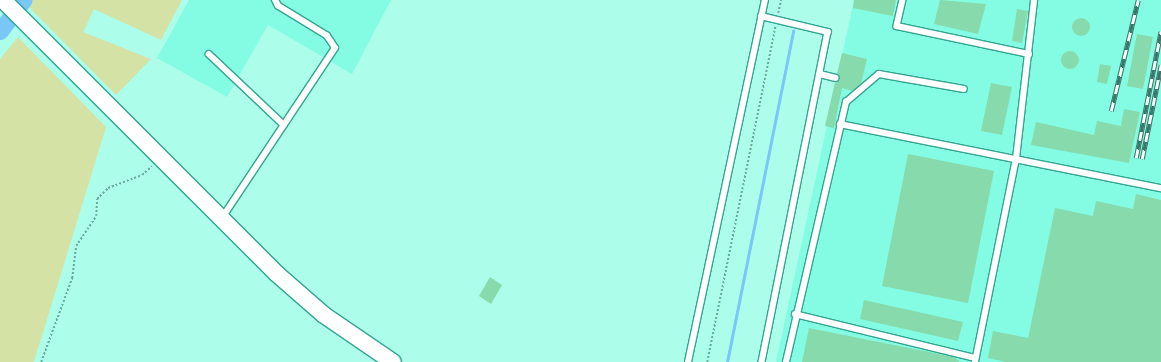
<!DOCTYPE html>
<html>
<head>
<meta charset="utf-8">
<style>
  body { margin:0 }
  #map { position:relative; width:1161px; height:362px; overflow:hidden; background:#acfeeb; font-family:"Fira Sans",sans-serif }
  div>[style] { position:absolute }
  .built>* { inset:0; background:#84fce3 }
  .green>* { inset:0; background:#d4e2a5 }
  .stream>* { height:3px; margin:-1.5px; padding:0 1.5px; transform-origin:1.5px; border-radius:1.5px; background:#79c6f7 }
  .river>* { height:17px; margin:-8.5px; padding:0 8.5px; transform-origin:8.5px; border-radius:8.5px; background:#79c6f7 }
  .building>* { inset:0; background:#87daab }
  .round { border-radius:50% }
  .path>* { height:1.5px; margin-top:-0.75px; transform-origin:0; background:repeating-linear-gradient(90deg,#68ab9c 0 2px,transparent 0 4px) }
  .roads { filter:drop-shadow(1px 0 #33a591) drop-shadow(-1px 0 #33a591) drop-shadow(0 1px #33a591) drop-shadow(0 -1px #33a591) }
  .lane>* { height:5.5px; margin:-2.75px; padding:0 2.75px; transform-origin:2.75px; border-radius:2.75px; background:#fff }
  .secondary>* { height:16px; margin:-8px; padding:0 8px; transform-origin:8px; border-radius:8px; background:#fff }
  .rail>* { height:4.5px; margin-top:-2.25px; transform-origin:0; background:repeating-linear-gradient(90deg,#fff 0 9px,#3c7569 0 18px); box-sizing:border-box; border-block:1px solid #3c7569 }
  span { translate:-50% -50%; white-space:nowrap; text-align:center; line-height:1.15; -webkit-text-stroke:3px #fff; paint-order:stroke }
</style>
</head>
<body>
<div id="map">
  <div class="built">
    <div style="clip-path:polygon(189px 0,391px 0,352px 74px,268px 25px,227px 97px,157px 58px)"></div>
    <div style="clip-path:polygon(854px 0,1161px 0,1161px 362px,776px 362px)"></div>
  </div>
  <div class="green">
    <div style="clip-path:polygon(22px 0,182px 0,161px 40px,94px 9px,83px 32px,151px 59px,116px 95px)"></div>
    <div style="clip-path:polygon(18px 37px,106px 127px,34px 362px,0 362px,0 59px)"></div>
  </div>
  <div class="stream">
    <div style="left:727px;top:362px;width:338px;rotate:-78.7deg"></div>
  </div>
  <div class="river">
    <div style="left:0;top:31px;width:39px;rotate:-53deg"></div>
  </div>
  <div class="building">
    <div style="clip-path:polygon(854px 0,896px 0,893px 16px,853px 8px)"></div>
    <div style="clip-path:polygon(940px 0,986px 4px,978px 34px,934px 24px)"></div>
    <div style="clip-path:polygon(1017px 9px,1028px 11px,1022px 43px,1012px 41px)"></div>
    <div class="round" style="left:1072px;top:18px;width:18px;height:18px"></div>
    <div style="clip-path:polygon(1137px 34px,1153px 37px,1143px 89px,1127px 86px)"></div>
    <div class="round" style="left:1061px;top:51px;width:18px;height:18px"></div>
    <div style="clip-path:polygon(842px 53px,867px 59px,861px 84px,853px 91px,842px 88px,834px 128px,825px 126px,835px 82px,840px 79px,837px 74px)"></div>
    <div style="clip-path:polygon(1100px 64px,1111px 66px,1107px 84px,1097px 82px)"></div>
    <div style="clip-path:polygon(991px 83px,1012px 87px,1002px 135px,981px 131px)"></div>
    <div style="clip-path:polygon(1124px 109px,1140px 112px,1129px 163px,1031px 145px,1036px 122px,1094px 135px,1097px 121px,1121px 126px)"></div>
    <div style="clip-path:polygon(908px 154px,994px 171px,968px 303px,882px 286px)"></div>
    <div style="clip-path:polygon(1136px 194px,1161px 200px,1161px 362px,1005px 362px,988px 358px,993px 331px,1028px 338px,1055px 208px,1093px 216px,1096px 201px,1133px 209px)"></div>
    <div style="clip-path:polygon(490px 277px,502px 285px,491px 304px,479px 296px)"></div>
    <div style="clip-path:polygon(864px 300px,963px 322px,958px 341px,860px 319px)"></div>
    <div style="clip-path:polygon(809px 328px,954px 357px,960px 362px,802px 362px)"></div>
  </div>
  <div class="path">
    <div style="left:778px;top:13px;width:13px;rotate:-77deg"></div>
    <div style="left:41px;top:362px;width:90px;rotate:-69.7deg"></div>
    <div style="left:72px;top:278px;width:32px;rotate:-83deg"></div>
    <div style="left:76px;top:246px;width:36px;rotate:-56deg"></div>
    <div style="left:96px;top:216px;width:17px;rotate:-87deg"></div>
    <div style="left:97px;top:199px;width:16px;rotate:-45deg"></div>
    <div style="left:108px;top:188px;width:36px;rotate:-21deg"></div>
    <div style="left:142px;top:175px;width:13px;rotate:-42deg"></div>
    <div style="left:707px;top:362px;width:342px;rotate:-78.5deg"></div>
  </div>
  <div class="roads">
    <div class="lane">
      <div style="left:903px;top:0;width:27px;rotate:103deg"></div>
      <div style="left:897px;top:26px;width:135px;rotate:12deg"></div>
      <div style="left:761px;top:16px;width:69px;rotate:13.4deg"></div>
      <div style="left:828px;top:32px;width:337px;rotate:101.3deg"></div>
      <div style="left:209px;top:54px;width:103px;rotate:43.4deg"></div>
      <div style="left:820px;top:74px;width:16px;rotate:14deg"></div>
      <div style="left:840px;top:124px;width:327px;rotate:11.3deg"></div>
      <div style="left:222px;top:218px;width:204px;rotate:-56.4deg"></div>
      <div style="left:335px;top:48px;width:14px;rotate:-124deg"></div>
      <div style="left:327px;top:36px;width:57px;rotate:-148.5deg"></div>
      <div style="left:278px;top:6px;width:7px;rotate:-117deg"></div>
      <div style="left:795px;top:314px;width:185px;rotate:13.7deg"></div>
      <div style="left:688px;top:362px;width:370px;rotate:-78deg"></div>
      <div style="left:786px;top:362px;width:267px;rotate:-77deg"></div>
      <div style="left:846px;top:102px;width:43px;rotate:-40.3deg"></div>
      <div style="left:879px;top:74px;width:86px;rotate:10deg"></div>
      <div style="left:975px;top:362px;width:207px;rotate:-78.6deg"></div>
      <div style="left:1016px;top:159px;width:160px;rotate:-83.5deg"></div>
    </div>
    <div class="secondary">
      <div style="left:3px;top:0;width:387px;rotate:45deg"></div>
      <div style="left:277px;top:274px;width:62px;rotate:41.1deg"></div>
      <div style="left:324px;top:315px;width:83px;rotate:34.3deg"></div>
    </div>
  </div>
  <div class="rail">
    <div style="left:1111px;top:111px;width:114px;rotate:-76.3deg"></div>
    <div style="left:1136px;top:158px;width:129px;rotate:-78.9deg"></div>
    <div style="left:1142px;top:159px;width:96px;rotate:-78.6deg"></div>
  </div>
</div>
</body>
</html>
